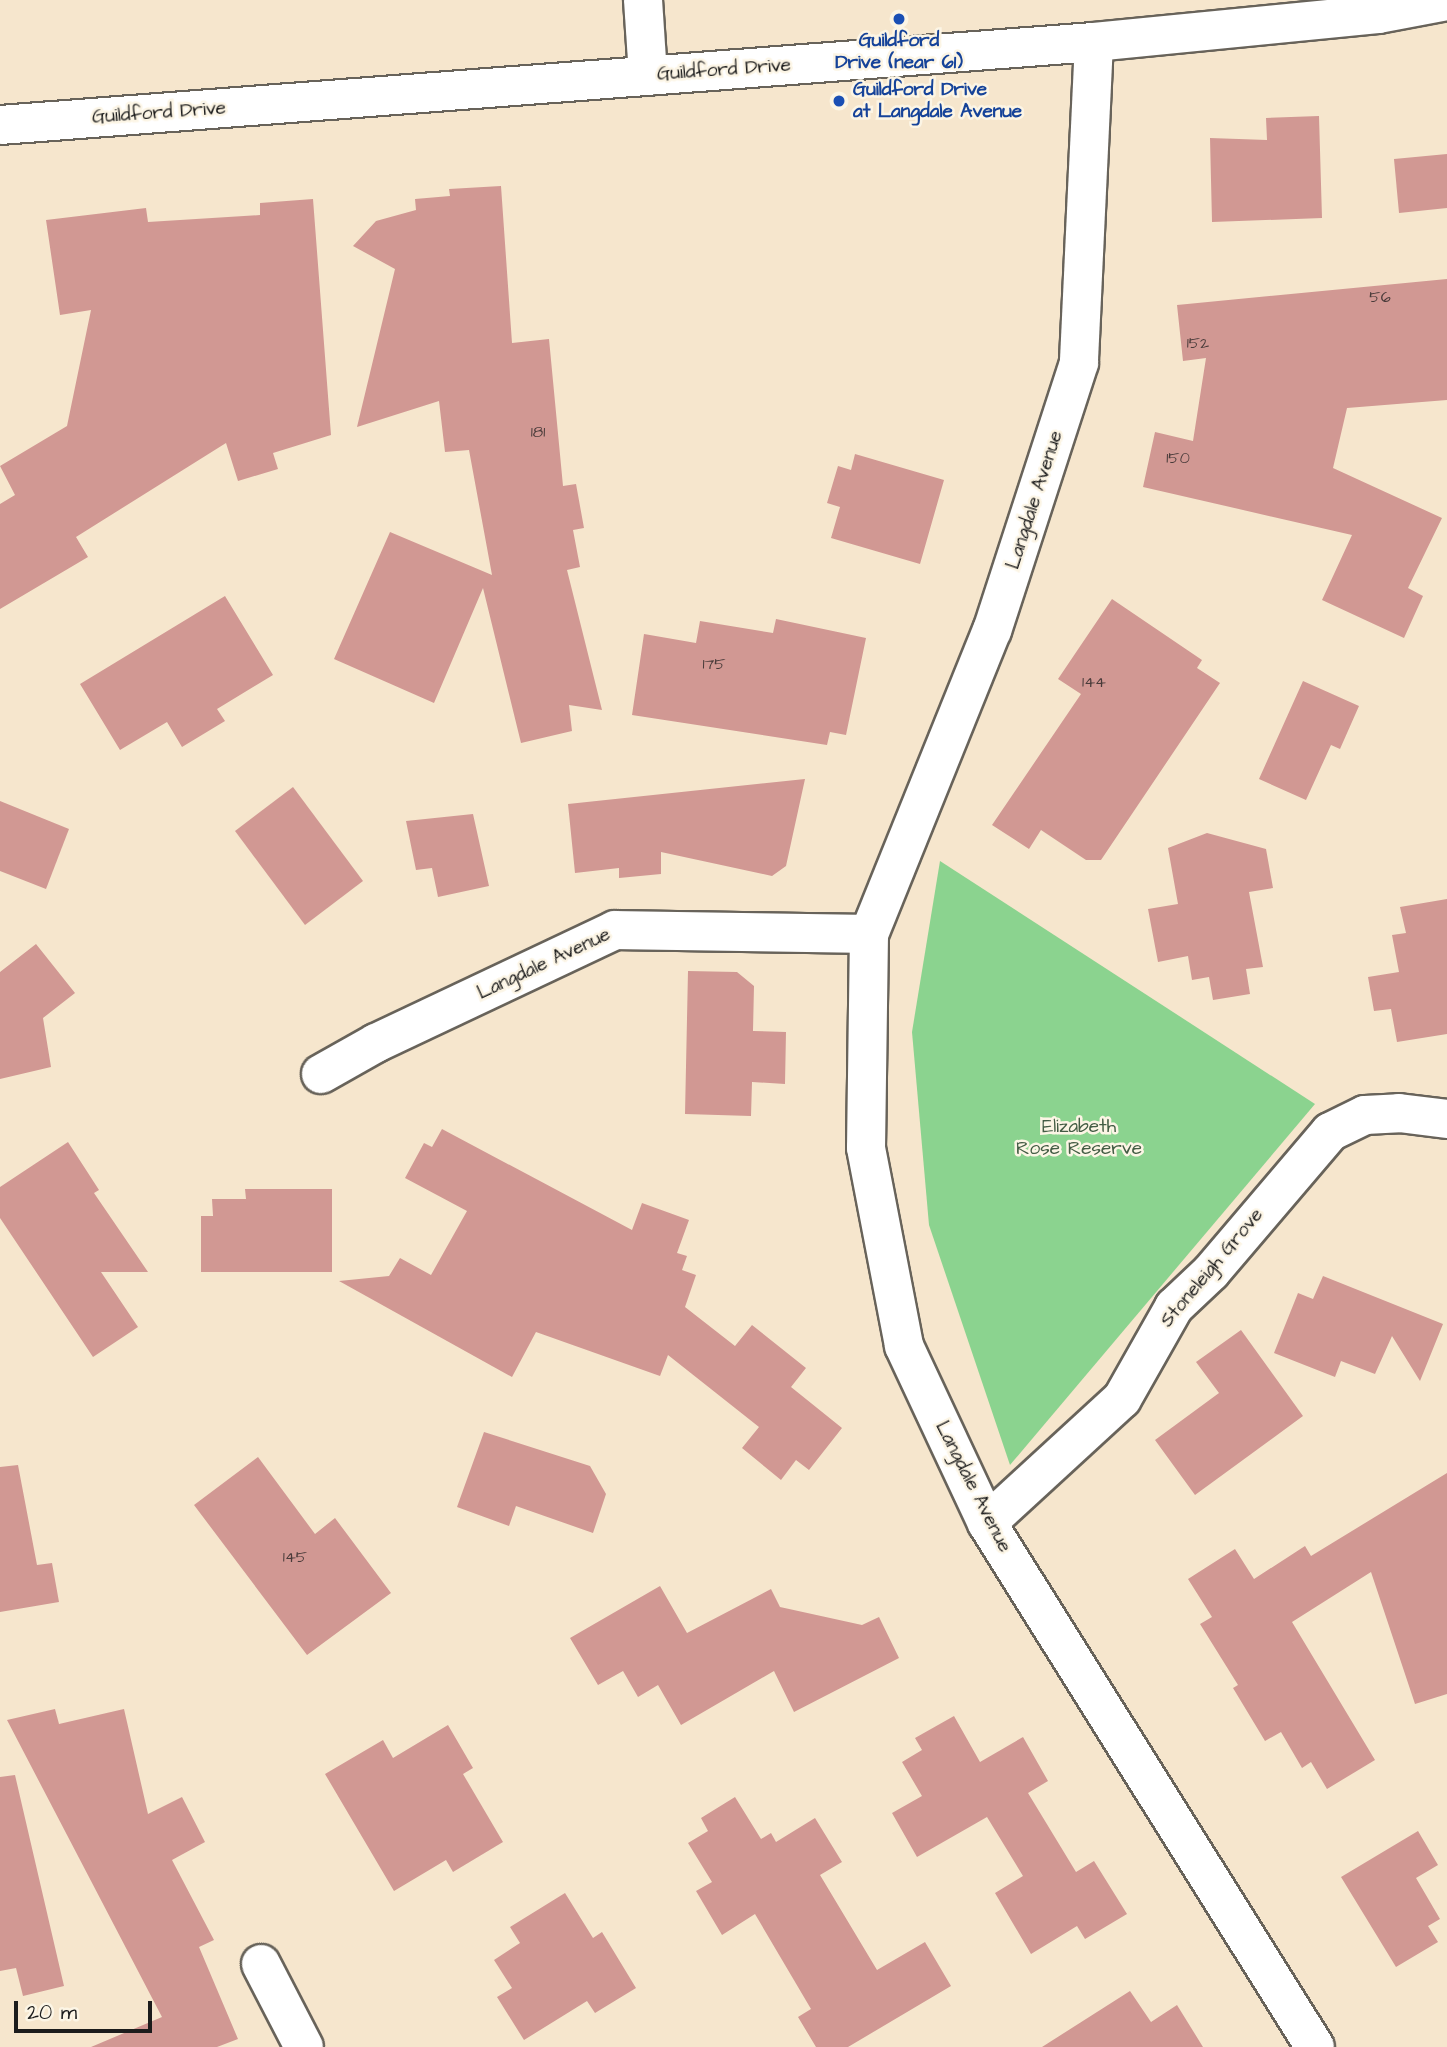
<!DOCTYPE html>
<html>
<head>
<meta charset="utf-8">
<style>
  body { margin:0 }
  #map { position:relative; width:1447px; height:2047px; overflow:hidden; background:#f6e6cd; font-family:"Architects Daughter",sans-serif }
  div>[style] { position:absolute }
  .green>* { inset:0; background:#8bd38f }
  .building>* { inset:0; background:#d19893 }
  .roads { filter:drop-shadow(2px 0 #68635a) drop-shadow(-2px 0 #68635a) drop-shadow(0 2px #68635a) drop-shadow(0 -2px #68635a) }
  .street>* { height:38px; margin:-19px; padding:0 19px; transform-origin:19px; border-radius:19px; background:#fff }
  .secondary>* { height:38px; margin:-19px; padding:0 19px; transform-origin:19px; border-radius:19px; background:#fff }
  .dots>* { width:19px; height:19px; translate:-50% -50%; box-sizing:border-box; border:4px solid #fcf5e5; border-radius:50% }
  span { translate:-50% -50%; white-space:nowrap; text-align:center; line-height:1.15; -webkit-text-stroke:5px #fcf5e5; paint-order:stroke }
  .number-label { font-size:16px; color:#493b3a }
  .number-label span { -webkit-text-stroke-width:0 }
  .transit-label { font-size:19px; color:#164399; font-weight:700 }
  .left { translate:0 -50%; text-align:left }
  .street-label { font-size:19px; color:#1c1c1c }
  .park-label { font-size:19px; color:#435c44 }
  .scale { position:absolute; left:14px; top:2001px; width:138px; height:32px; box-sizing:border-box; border:4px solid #1c1c1c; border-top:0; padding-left:9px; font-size:21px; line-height:24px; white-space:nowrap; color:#1c1c1c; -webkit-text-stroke:5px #fcf5e5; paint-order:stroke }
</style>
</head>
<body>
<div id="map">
  <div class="green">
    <div style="clip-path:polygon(940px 861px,1315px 1104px,1010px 1465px,929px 1225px,912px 1032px)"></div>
  </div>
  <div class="building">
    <div style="clip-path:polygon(1319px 116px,1322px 218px,1212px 222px,1210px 138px,1267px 140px,1266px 118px)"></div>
    <div style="clip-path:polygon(1447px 154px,1447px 208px,1399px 213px,1394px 159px)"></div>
    <div style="clip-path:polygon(501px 186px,512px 343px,549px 339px,563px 486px,576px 484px,584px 528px,573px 530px,580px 567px,567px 570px,602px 710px,569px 705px,572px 731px,521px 743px,483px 588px,434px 703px,334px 659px,390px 532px,492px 575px,469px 450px,445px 452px,439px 401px,357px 427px,395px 269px,353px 246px,376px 221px,416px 210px,415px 199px,450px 196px,449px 189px)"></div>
    <div style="clip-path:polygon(313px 199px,331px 435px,273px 453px,278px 469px,238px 481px,226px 443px,76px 537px,88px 557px,0 609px,0 504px,15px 495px,0 466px,67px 426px,91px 310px,60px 315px,46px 220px,146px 208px,148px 222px,260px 215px,260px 203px)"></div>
    <div style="clip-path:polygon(1447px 279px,1447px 400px,1347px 408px,1333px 468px,1442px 518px,1408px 588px,1423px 596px,1404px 638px,1322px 600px,1352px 535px,1143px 487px,1155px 432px,1193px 441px,1206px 358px,1183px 361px,1177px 305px)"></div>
    <div style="clip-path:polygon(855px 454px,944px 480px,920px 564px,831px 538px,840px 507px,827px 503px,838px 466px,851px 470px)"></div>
    <div style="clip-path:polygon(225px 596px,273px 675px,217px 709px,225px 721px,182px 747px,167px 722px,120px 750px,80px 684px)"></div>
    <div style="clip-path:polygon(1112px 599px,1202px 660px,1197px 668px,1220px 683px,1101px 860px,1086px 860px,1041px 830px,1029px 849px,992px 825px,1081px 694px,1058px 679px)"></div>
    <div style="clip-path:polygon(776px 619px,866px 638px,846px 735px,830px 732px,827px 745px,632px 715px,644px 634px,696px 643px,700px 621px,773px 633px)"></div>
    <div style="clip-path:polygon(1303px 681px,1359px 706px,1340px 749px,1331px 745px,1306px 800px,1259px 779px)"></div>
    <div style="clip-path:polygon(805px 779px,786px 866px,772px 876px,661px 852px,661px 874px,619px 878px,619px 868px,575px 873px,568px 804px)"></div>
    <div style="clip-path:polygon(293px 787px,363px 881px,305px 925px,235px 831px)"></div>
    <div style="clip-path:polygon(0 801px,69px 829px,46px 889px,0 871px)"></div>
    <div style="clip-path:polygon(473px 814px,489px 886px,438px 897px,432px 868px,416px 870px,406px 821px)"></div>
    <div style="clip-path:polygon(1207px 833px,1266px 849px,1273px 888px,1249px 892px,1263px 967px,1246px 969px,1250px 994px,1213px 1000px,1209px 977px,1192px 980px,1188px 956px,1158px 962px,1148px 909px,1178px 904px,1168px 848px)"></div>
    <div style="clip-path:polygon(1447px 899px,1447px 1034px,1397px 1042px,1391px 1009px,1374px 1011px,1368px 977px,1399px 972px,1392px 935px,1406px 933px,1400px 907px)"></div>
    <div style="clip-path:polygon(36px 944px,75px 993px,43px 1018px,51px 1067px,0 1079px,0 972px)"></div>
    <div style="clip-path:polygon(688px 971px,737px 972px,754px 986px,753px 1031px,786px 1032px,785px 1084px,752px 1082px,751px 1116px,685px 1114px)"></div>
    <div style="clip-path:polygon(442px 1129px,632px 1230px,642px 1203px,689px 1220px,677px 1253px,687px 1256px,682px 1270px,696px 1275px,685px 1307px,735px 1346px,752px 1325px,806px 1368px,791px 1387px,842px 1428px,809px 1470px,796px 1460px,781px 1480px,742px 1448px,759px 1427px,668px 1355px,660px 1376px,536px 1332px,512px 1377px,339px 1281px,389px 1276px,400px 1258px,431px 1275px,467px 1211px,405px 1178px,424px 1143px,432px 1147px)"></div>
    <div style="clip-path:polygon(68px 1142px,99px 1190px,94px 1193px,148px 1272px,101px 1272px,138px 1327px,93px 1357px,0 1218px,0 1187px)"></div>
    <div style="clip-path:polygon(245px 1189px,332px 1189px,332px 1272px,201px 1272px,201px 1216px,213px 1216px,212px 1199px,246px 1199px)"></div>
    <div style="clip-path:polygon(1323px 1276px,1443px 1324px,1420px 1381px,1392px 1336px,1375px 1374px,1341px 1361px,1335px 1377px,1274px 1353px,1298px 1293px,1313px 1299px)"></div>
    <div style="clip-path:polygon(1241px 1330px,1303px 1416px,1195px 1495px,1155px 1440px,1219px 1393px,1196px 1362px)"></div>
    <div style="clip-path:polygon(484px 1432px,590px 1466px,606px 1494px,593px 1533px,516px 1506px,509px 1526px,457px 1507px)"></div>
    <div style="clip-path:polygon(258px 1457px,315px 1534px,335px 1518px,391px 1593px,307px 1655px,194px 1505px)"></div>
    <div style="clip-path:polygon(18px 1465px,37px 1565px,52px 1563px,59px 1602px,0 1612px,0 1467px)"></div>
    <div style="clip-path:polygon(1447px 1473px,1447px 1694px,1415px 1704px,1371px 1572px,1292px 1622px,1375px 1760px,1327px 1789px,1311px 1762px,1302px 1768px,1281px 1732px,1265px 1741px,1233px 1688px,1238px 1685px,1200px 1624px,1212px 1617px,1188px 1579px,1235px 1549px,1254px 1579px,1305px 1546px,1311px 1556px)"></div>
    <div style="clip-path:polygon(660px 1586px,687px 1633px,771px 1589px,780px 1607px,862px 1625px,879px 1617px,899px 1658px,794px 1712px,774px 1671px,681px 1725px,658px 1685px,638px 1697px,623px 1671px,598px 1685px,570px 1638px)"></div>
    <div style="clip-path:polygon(55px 1709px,59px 1724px,124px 1709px,148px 1814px,182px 1797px,205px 1842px,172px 1860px,214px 1940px,199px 1947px,238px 2039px,217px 2047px,91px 2047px,162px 2017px,7px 1720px)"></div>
    <div style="clip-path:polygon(954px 1716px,980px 1762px,1023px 1737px,1048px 1781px,1028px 1793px,1076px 1872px,1094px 1861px,1127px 1914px,1085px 1939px,1077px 1926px,1031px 1954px,995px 1893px,1023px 1876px,987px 1817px,917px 1857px,892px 1813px,922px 1796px,902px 1762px,922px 1750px,915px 1738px)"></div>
    <div style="clip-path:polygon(448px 1725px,473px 1768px,463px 1774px,503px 1842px,453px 1872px,446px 1860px,394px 1891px,325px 1774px,383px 1740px,393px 1758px)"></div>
    <div style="clip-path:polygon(15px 1775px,64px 1986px,23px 1996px,16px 1968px,0 1971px,0 1777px)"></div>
    <div style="clip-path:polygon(735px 1797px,761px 1839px,771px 1833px,776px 1842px,815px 1818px,842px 1862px,820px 1875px,877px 1970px,925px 1942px,951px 1986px,848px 2047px,816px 2047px,798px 2017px,811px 2009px,755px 1914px,722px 1935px,696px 1891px,712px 1882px,688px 1843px,708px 1831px,701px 1818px)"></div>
    <div style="clip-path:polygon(1418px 1831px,1438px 1865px,1416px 1878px,1440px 1919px,1428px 1926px,1438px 1942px,1396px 1967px,1341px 1877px)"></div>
    <div style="clip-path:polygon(565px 1893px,593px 1938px,602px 1932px,636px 1988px,595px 2013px,587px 2001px,524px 2040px,497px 1997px,512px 1988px,494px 1960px,520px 1943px,510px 1927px)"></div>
    <div style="clip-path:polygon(1130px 1991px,1151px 2022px,1177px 2005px,1203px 2047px,1042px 2047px)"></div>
  </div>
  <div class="roads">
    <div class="street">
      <div style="left:643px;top:0;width:76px;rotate:86.2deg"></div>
      <div style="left:1094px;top:42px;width:321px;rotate:92.7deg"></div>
      <div style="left:1079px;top:363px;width:281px;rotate:108deg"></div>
      <div style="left:992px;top:630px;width:328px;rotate:112deg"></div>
      <div style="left:869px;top:934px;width:214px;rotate:90.8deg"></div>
      <div style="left:866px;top:1148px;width:202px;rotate:79.1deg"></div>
      <div style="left:904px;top:1346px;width:195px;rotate:64.9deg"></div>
      <div style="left:987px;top:1523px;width:618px;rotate:57.96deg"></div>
      <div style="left:321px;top:1074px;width:63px;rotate:-29.4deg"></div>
      <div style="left:376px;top:1043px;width:264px;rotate:-25.3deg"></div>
      <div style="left:615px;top:930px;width:254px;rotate:0.9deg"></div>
      <div style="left:987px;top:1523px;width:183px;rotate:-42.6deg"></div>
      <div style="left:1122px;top:1399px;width:106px;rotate:-60.5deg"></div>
      <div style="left:1174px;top:1307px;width:51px;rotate:-43.4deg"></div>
      <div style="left:1211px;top:1272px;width:184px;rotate:-49.6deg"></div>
      <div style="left:1330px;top:1132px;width:39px;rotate:-26deg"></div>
      <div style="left:1365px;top:1115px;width:34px;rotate:-3deg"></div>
      <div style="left:1399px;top:1113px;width:48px;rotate:7.1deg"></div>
      <div style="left:261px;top:1964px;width:93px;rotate:62.6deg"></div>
    </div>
    <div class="secondary">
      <div style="left:0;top:125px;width:1097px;rotate:-4.34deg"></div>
      <div style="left:1094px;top:42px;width:285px;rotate:-5.6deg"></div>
      <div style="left:1378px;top:14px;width:70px;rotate:-10.7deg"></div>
    </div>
  </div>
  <div class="dots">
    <div style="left:899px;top:19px;background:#1a4fb4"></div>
    <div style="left:839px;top:101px;background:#1a4fb4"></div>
  </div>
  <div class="number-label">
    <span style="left:1380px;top:297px">56</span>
    <span style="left:1198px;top:343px">152</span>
    <span style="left:538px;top:432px">181</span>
    <span style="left:1178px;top:458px">150</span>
    <span style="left:714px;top:664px">175</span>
    <span style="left:1094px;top:682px">144</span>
    <span style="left:295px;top:1557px">145</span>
  </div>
  <div class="transit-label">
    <span style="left:899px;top:52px">Guildford<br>Drive (near 61)</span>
    <span class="left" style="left:853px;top:101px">Guildford Drive<br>at Langdale Avenue</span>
  </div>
  <div class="street-label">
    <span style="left:724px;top:70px;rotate:-4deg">Guildford Drive</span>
    <span style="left:159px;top:113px;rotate:-4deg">Guildford Drive</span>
    <span style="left:1035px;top:500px;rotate:-72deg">Langdale Avenue</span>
    <span style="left:544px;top:964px;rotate:-25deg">Langdale Avenue</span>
    <span style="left:1212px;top:1268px;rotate:-50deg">Stoneleigh Grove</span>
    <span style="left:973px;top:1487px;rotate:63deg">Langdale Avenue</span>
  </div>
  <div class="park-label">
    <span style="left:1079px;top:1138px">Elizabeth<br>Rose Reserve</span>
  </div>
  <div class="scale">20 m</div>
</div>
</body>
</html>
